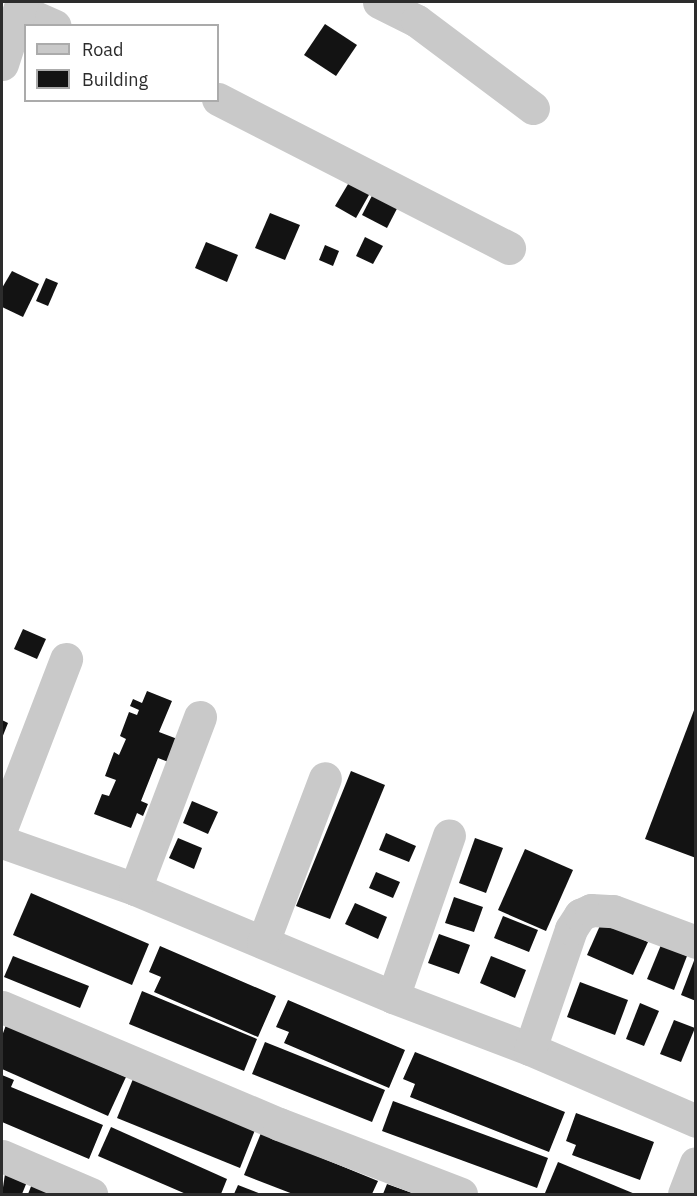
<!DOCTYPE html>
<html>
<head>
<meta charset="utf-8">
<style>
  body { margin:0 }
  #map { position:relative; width:697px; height:1196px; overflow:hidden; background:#fff; font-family:"IBM Plex Sans",sans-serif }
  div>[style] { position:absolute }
  .building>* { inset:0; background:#131313 }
  .street>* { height:33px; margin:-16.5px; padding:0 16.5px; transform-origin:16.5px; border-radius:16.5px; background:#c9c9c9 }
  span { translate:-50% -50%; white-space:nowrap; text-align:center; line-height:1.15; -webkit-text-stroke:6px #fff; paint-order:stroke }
  .frame { position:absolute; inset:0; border:3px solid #2c2c2c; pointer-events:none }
  .legend { position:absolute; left:24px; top:24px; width:195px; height:78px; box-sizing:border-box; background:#fff; border:2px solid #ababab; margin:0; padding:8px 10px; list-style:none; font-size:18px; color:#2c2c2c }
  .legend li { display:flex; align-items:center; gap:12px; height:30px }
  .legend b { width:30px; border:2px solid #ababab }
</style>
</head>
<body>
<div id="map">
  <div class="building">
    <div style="clip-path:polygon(325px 24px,357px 45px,336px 76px,304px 55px)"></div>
    <div style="clip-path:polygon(354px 174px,374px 186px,356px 218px,335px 206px)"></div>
    <div style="clip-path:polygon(377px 186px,402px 199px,387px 228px,362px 215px)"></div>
    <div style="clip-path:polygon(270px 213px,300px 225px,285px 260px,255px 248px)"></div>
    <div style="clip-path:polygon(365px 237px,383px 246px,373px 264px,356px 256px)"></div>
    <div style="clip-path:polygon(206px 242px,238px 255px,227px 282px,195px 268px)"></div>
    <div style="clip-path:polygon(325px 245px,339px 251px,333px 266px,319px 260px)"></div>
    <div style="clip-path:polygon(12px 271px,39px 284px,23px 317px,2px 307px,2px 288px)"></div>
    <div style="clip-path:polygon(46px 278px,58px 283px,48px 306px,36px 301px)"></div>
    <div style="clip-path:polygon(23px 629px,46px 639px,37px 659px,14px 649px)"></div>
    <div style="clip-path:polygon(147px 691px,172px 701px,159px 732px,180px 740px,171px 763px,158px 758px,141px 801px,148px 804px,143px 816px,137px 813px,131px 828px,94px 814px,102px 794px,109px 796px,116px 780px,105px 776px,114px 752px,119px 755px,126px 739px,120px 736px,129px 712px,137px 715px,139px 710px,130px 706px,133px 699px,142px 703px)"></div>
    <div style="clip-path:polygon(696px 705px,696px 858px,645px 839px)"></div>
    <div style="clip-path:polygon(2px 720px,8px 723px,2px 738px)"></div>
    <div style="clip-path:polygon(351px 771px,385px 785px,330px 919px,296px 906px)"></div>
    <div style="clip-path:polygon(192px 801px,218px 812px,208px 834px,183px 823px)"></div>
    <div style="clip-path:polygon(386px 833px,416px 846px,409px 862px,379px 850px)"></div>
    <div style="clip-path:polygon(178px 838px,202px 848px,194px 869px,169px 858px)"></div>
    <div style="clip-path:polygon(475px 838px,503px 848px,486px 893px,459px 883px)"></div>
    <div style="clip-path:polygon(525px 849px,573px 870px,546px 931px,498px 910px)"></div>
    <div style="clip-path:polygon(376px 872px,400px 882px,393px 898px,369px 888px)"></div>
    <div style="clip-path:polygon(31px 893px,149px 944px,132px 985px,13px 935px)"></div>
    <div style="clip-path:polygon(454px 897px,483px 907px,474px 932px,445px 923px)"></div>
    <div style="clip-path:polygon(355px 903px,387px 917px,378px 939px,345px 924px)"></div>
    <div style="clip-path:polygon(503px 916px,538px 930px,529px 952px,494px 938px)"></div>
    <div style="clip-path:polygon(602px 921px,648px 942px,633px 975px,587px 955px)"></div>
    <div style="clip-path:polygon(439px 934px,470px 945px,459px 974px,428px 963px)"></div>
    <div style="clip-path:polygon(661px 945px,687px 956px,674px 990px,647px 979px)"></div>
    <div style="clip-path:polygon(160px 946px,276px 996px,258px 1037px,154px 992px,161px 977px,149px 972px)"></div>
    <div style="clip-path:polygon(13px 956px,89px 986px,80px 1008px,4px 977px)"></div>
    <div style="clip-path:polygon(491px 956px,526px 970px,515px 998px,480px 983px)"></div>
    <div style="clip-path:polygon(695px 958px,696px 958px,696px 1001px,681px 995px)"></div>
    <div style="clip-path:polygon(580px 982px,628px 1000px,615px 1035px,567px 1017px)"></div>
    <div style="clip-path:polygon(142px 991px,257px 1039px,244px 1071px,129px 1024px)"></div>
    <div style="clip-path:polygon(288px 1000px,405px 1050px,389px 1088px,284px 1043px,289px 1032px,276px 1027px)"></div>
    <div style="clip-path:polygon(640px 1003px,659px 1011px,644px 1046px,626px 1039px)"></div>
    <div style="clip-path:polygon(674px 1020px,695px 1028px,681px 1062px,660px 1054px)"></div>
    <div style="clip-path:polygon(6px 1025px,126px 1077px,108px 1116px,2px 1069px,2px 1036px)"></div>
    <div style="clip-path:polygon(265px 1042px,385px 1090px,372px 1122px,252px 1074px)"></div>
    <div style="clip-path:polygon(415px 1052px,565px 1112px,549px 1152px,410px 1097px,415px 1084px,403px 1079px)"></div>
    <div style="clip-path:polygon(2px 1075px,14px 1080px,11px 1087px,103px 1125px,89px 1159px,2px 1122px)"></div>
    <div style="clip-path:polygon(133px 1079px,255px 1130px,240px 1168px,117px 1118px)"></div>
    <div style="clip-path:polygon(393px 1101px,548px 1158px,537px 1188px,382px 1131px)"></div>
    <div style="clip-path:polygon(576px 1113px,654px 1142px,640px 1180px,572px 1155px,576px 1145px,566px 1141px)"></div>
    <div style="clip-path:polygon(111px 1127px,227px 1179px,221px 1194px,186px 1194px,98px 1156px)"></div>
    <div style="clip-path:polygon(261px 1133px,378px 1181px,372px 1194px,293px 1194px,244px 1175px)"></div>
    <div style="clip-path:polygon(558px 1162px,635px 1194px,545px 1193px)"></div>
    <div style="clip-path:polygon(31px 1172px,22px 1194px,2px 1194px,5px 1174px)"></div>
    <div style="clip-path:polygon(32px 1184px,57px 1194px,28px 1194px)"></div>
    <div style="clip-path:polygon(387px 1184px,415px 1194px,383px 1194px)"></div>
    <div style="clip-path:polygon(238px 1185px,261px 1194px,234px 1194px)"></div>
  </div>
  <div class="street">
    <div style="left:379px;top:2px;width:42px;rotate:26.6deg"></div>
    <div style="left:417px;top:21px;width:145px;rotate:36.9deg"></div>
    <div style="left:19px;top:10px;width:39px;rotate:24deg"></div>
    <div style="left:2px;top:64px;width:65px;rotate:-72.1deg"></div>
    <div style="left:218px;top:99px;width:327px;rotate:27.1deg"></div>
    <div style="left:2px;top:826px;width:179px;rotate:-69deg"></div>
    <div style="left:2px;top:842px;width:141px;rotate:19.5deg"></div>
    <div style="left:135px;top:889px;width:280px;rotate:22.7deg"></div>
    <div style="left:393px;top:997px;width:147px;rotate:20.8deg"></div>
    <div style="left:530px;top:1049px;width:181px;rotate:23.4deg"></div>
    <div style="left:135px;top:889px;width:184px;rotate:-69.3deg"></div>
    <div style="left:263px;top:942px;width:175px;rotate:-69.3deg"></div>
    <div style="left:393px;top:997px;width:171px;rotate:-70.9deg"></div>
    <div style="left:2px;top:1007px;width:301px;rotate:22.9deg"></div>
    <div style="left:279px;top:1124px;width:195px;rotate:21deg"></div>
    <div style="left:530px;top:1049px;width:127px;rotate:-71.1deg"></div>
    <div style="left:571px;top:929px;width:17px;rotate:-57deg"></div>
    <div style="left:580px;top:915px;width:12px;rotate:-24deg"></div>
    <div style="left:591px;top:910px;width:22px;rotate:3deg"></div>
    <div style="left:613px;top:911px;width:89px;rotate:20.5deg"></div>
    <div style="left:2px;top:1156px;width:97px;rotate:23.1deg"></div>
    <div style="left:684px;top:1194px;width:33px;rotate:-69deg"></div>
  </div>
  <div class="frame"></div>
  <ul class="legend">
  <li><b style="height:8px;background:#c9c9c9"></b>Road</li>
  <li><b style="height:16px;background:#131313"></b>Building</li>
  </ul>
</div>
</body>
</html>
